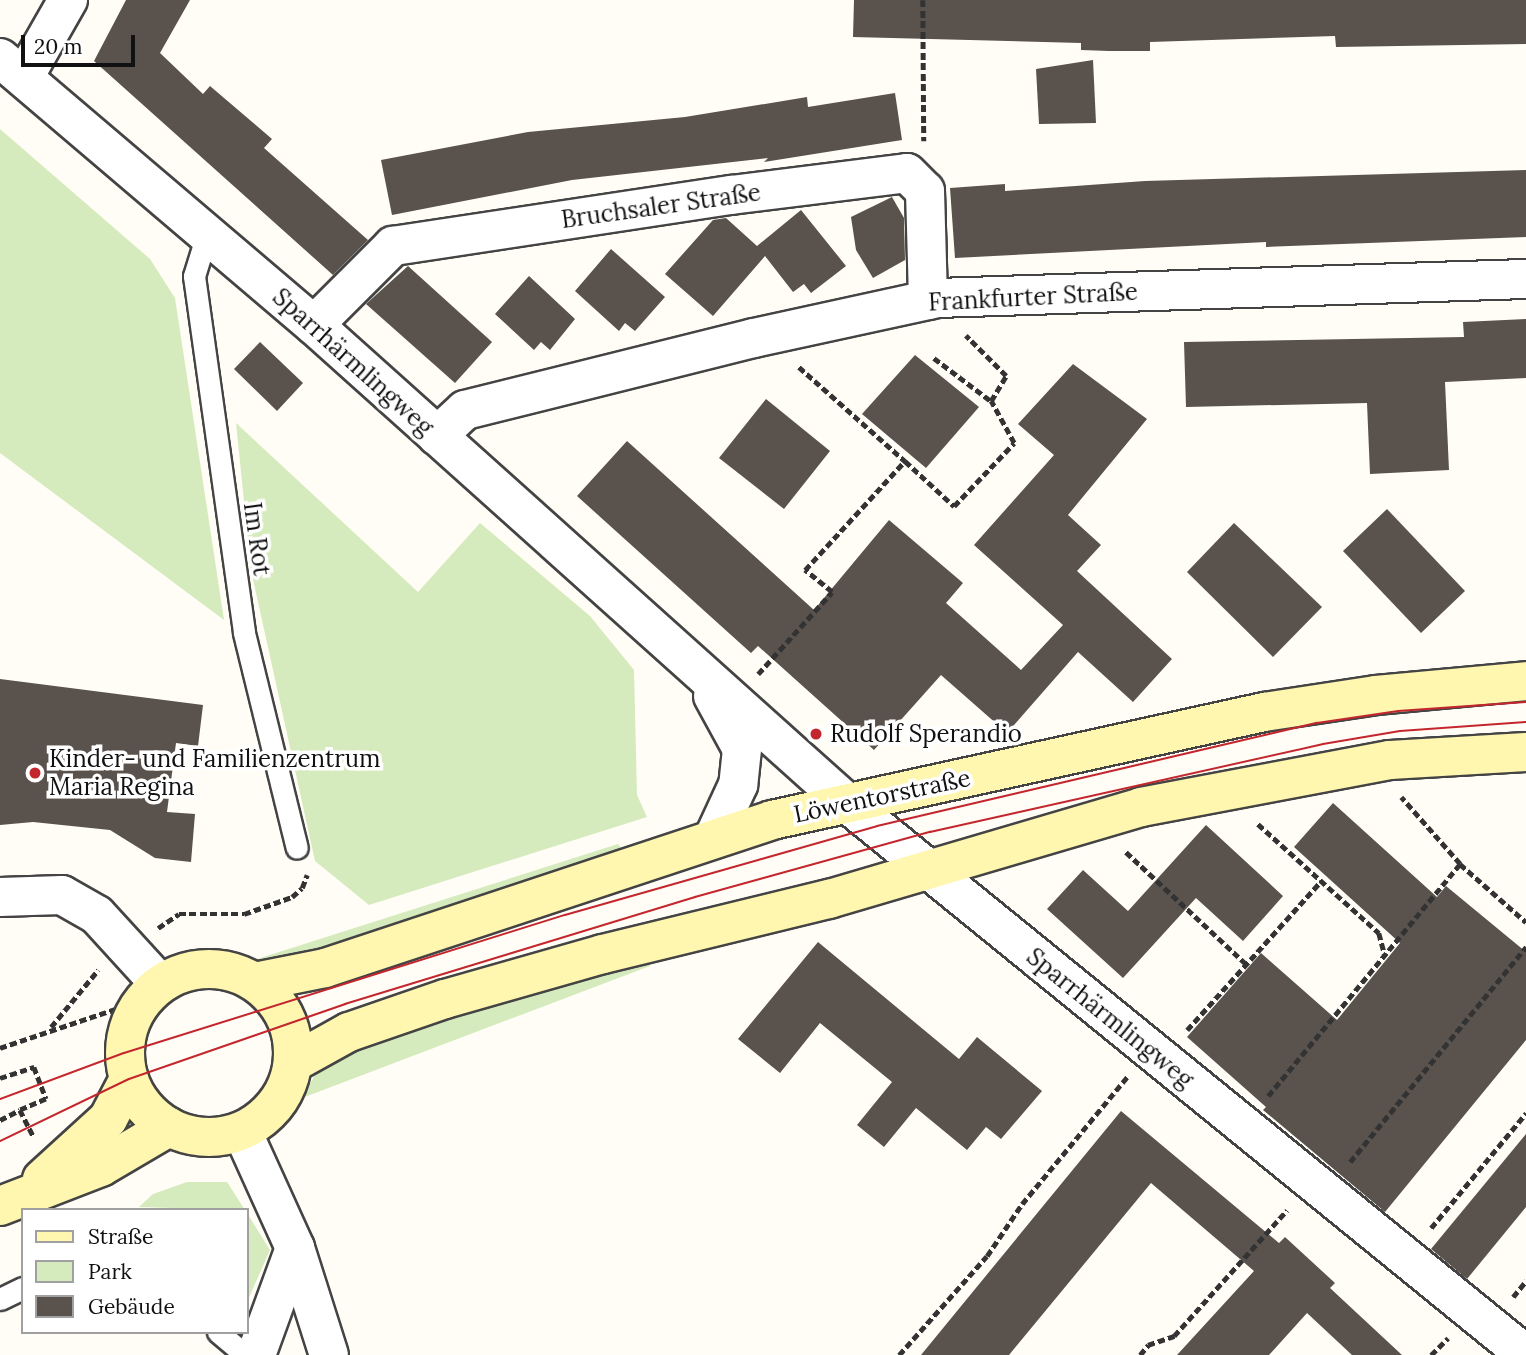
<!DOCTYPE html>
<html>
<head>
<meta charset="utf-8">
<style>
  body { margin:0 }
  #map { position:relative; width:1526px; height:1355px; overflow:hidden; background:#fffdf5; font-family:Lora,serif }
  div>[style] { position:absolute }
  .green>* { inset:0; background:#d5ebbd }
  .building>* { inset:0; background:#5a524d }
  .path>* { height:4.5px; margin-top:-2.25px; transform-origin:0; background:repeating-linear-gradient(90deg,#333 0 7px,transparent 0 10.5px) }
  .roads { filter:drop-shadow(2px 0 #444) drop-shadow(-2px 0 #444) drop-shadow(0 2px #444) drop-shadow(0 -2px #444) }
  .lane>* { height:21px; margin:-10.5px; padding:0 10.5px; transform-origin:10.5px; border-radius:10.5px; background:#fff }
  .street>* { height:38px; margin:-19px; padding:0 19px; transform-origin:19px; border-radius:19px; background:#fff }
  .secondary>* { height:38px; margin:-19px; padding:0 19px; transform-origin:19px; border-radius:19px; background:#fff6b0 }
  .secondary>.ring { margin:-19px; padding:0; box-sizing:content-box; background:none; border:38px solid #fff6b0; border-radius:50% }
  .tram>* { height:2px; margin:-1px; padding:0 1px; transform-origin:1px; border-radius:1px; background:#c4262e }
  .dots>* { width:19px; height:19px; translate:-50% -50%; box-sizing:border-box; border:4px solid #fff; border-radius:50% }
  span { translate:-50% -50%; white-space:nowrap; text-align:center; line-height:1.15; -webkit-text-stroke:7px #fff; paint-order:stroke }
  .street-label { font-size:24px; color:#111 }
  .poi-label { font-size:24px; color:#111 }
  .left { translate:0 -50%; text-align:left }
  .legend { position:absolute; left:21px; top:1208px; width:228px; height:126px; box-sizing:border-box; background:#fff; border:2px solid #a0a0a0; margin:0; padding:9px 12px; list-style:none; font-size:21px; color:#111 }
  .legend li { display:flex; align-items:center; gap:14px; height:35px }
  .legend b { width:35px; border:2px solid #a0a0a0 }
  .scale { position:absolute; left:21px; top:35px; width:114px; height:32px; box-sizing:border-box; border:4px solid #111; border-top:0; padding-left:9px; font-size:21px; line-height:24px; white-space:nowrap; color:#111; -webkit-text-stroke:5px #fff; paint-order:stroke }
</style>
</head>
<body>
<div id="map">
  <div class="green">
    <div style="clip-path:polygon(0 129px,150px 259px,175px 298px,224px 620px,0 453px)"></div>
    <div style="clip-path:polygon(236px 423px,418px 592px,480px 523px,590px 616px,634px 670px,637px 795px,647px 817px,369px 905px,315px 861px,251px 570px)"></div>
    <div style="clip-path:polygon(618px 844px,622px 849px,337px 946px,264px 964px,254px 960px)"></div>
    <div style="clip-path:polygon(650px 960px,650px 966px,302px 1098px,316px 1073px,347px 1053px,404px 1029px)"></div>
    <div style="clip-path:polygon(187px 1182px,227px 1182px,245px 1210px,139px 1207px,153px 1194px)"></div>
    <div style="clip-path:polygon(247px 1213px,270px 1250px,247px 1302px)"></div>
  </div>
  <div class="building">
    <div style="clip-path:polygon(126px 0,190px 0,160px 53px,203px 94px,210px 86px,272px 139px,264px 148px,368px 240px,333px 275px,94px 61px)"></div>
    <div style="clip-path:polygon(854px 0,1526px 0,1526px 44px,1336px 47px,1335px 36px,1150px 42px,1150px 51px,1109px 51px,1081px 50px,1081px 43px,853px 37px)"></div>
    <div style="clip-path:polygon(1093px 60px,1096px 123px,1039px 124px,1036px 69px)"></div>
    <div style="clip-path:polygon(895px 93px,902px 140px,764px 162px,768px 158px,572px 180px,392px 215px,381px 160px,528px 132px,685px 117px,807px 97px,808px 107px)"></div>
    <div style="clip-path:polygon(1526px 170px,1526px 237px,1266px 247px,1266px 242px,955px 258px,950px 188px,1005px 184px,1005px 191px,1145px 181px)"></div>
    <div style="clip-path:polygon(892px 197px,904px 218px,905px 260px,873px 278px,856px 250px,851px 217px)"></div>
    <div style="clip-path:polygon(801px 210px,846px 266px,811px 293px,804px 284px,793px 292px,765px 256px,713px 316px,665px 274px,713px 220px,726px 218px,757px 246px)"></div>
    <div style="clip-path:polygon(611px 249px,665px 297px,635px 331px,625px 323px,619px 331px,575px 291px)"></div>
    <div style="clip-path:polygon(408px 266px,492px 342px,455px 383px,366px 304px)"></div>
    <div style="clip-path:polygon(529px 276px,575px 319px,550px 350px,541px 342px,534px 350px,495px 314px)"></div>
    <div style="clip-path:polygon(1526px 319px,1526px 378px,1445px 382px,1449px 470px,1370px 474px,1367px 403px,1186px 407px,1184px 342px,1464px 337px,1463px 322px)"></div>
    <div style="clip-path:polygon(260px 342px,303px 383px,277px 411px,234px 369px)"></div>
    <div style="clip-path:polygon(915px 355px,979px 407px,926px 468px,862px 414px)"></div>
    <div style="clip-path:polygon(1073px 364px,1147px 419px,1068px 515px,1101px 545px,1077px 571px,1172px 659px,1133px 702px,1078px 652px,1007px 733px,941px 675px,874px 750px,758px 646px,751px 653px,577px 496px,627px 441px,814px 610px,889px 520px,963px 583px,946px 603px,1021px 670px,1063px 625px,974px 545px,1054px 455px,1018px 424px)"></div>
    <div style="clip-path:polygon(766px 399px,830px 451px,784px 509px,719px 458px)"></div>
    <div style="clip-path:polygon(1387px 509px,1465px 591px,1421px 633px,1343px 551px)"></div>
    <div style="clip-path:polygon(1234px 523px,1322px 607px,1273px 657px,1187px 572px)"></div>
    <div style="clip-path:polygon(0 679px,203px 705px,198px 746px,176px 743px,167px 812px,195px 814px,191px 862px,155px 858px,110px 830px,33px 822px,0 825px)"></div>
    <div style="clip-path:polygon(1333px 803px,1437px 897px,1446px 886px,1526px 952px,1526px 1040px,1385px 1212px,1263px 1110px,1266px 1107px,1187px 1037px,1261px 953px,1337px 1020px,1400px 943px,1294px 847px)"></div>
    <div style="clip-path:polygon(1206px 825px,1283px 896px,1243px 941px,1196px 898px,1123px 978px,1047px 909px,1083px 870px,1128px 911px)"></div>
    <div style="clip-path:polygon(818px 942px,959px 1059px,977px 1037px,1042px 1091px,1001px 1139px,986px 1127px,967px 1150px,916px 1108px,884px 1147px,857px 1125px,892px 1082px,820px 1023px,780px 1073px,738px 1039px)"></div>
    <div style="clip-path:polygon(1121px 1111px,1279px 1243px,1285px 1237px,1335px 1283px,1330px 1288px,1402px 1355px,1352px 1355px,1307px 1313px,1269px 1355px,1177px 1355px,1254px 1271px,1151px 1183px,1009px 1355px,921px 1355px)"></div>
    <div style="clip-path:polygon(1526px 1134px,1526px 1207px,1467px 1279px,1431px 1249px)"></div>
  </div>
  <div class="path">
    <div style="left:923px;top:0;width:141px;rotate:89.6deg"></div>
    <div style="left:934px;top:358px;width:71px;rotate:37deg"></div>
    <div style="left:799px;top:367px;width:142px;rotate:41.6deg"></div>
    <div style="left:758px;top:674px;width:110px;rotate:-47.9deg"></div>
    <div style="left:832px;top:592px;width:35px;rotate:-141deg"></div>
    <div style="left:805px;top:570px;width:148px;rotate:-47.5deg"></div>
    <div style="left:905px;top:461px;width:67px;rotate:42.6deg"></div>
    <div style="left:954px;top:506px;width:87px;rotate:-46.4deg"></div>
    <div style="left:1014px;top:443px;width:48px;rotate:-118.7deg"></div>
    <div style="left:991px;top:401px;width:29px;rotate:-59deg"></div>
    <div style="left:1006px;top:376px;width:57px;rotate:-135deg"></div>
    <div style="left:1258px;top:824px;width:163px;rotate:42deg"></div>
    <div style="left:1379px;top:933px;width:23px;rotate:75deg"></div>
    <div style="left:1126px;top:852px;width:164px;rotate:43deg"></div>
    <div style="left:1460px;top:864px;width:88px;rotate:41.3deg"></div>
    <div style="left:158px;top:928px;width:25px;rotate:-34deg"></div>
    <div style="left:179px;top:914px;width:65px"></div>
    <div style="left:244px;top:914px;width:51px;rotate:-19.5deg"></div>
    <div style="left:292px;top:897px;width:13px;rotate:-42deg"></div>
    <div style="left:302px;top:888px;width:14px;rotate:-69deg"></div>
    <div style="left:51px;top:1027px;width:74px;rotate:-50.5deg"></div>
    <div style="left:1187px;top:1030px;width:200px;rotate:-48deg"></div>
    <div style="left:0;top:1048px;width:134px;rotate:-18.7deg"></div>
    <div style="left:0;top:1078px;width:36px;rotate:-18deg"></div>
    <div style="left:34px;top:1067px;width:34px;rotate:69deg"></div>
    <div style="left:46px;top:1099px;width:28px;rotate:157deg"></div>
    <div style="left:20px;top:1110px;width:29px;rotate:63deg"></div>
    <div style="left:1268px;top:1096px;width:301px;rotate:-50.4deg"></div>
    <div style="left:1460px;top:864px;width:89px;rotate:-131.4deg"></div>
    <div style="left:0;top:1120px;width:22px;rotate:-27deg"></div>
    <div style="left:1350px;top:1162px;width:278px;rotate:-50.7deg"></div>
    <div style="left:1431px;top:1228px;width:149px;rotate:-50.4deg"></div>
    <div style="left:1513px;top:1297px;width:21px;rotate:-51deg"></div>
    <div style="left:899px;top:1355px;width:132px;rotate:-48.4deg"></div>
    <div style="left:987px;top:1256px;width:63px;rotate:-56.1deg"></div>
    <div style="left:1022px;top:1204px;width:165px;rotate:-50.4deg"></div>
    <div style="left:1140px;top:1355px;width:13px;rotate:-51deg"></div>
    <div style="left:1148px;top:1345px;width:28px;rotate:-19deg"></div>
    <div style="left:1174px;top:1336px;width:169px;rotate:-48.1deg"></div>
    <div style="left:1431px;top:1355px;width:24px;rotate:-45deg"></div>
  </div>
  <div class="roads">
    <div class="lane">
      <div style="left:207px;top:234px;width:44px;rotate:107.2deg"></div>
      <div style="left:194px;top:276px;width:360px;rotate:82deg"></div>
      <div style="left:244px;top:633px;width:221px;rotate:76.2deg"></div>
      <div style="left:0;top:1299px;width:25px;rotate:-26deg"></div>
      <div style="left:218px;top:1332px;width:35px;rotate:40deg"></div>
    </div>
    <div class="street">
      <div style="left:0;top:58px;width:412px;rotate:40.4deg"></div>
      <div style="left:314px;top:325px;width:717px;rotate:41.89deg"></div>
      <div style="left:848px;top:804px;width:874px;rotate:39.1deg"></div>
      <div style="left:24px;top:77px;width:89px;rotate:-60.3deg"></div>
      <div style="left:314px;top:325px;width:112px;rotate:-45deg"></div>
      <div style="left:393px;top:246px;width:342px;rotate:-8.6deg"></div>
      <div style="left:731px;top:195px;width:177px;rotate:-7.1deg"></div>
      <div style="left:907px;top:173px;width:25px;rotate:45deg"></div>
      <div style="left:925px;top:191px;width:109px;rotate:88.4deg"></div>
      <div style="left:437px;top:436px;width:38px;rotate:-43deg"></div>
      <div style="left:465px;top:410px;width:298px;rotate:-14deg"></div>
      <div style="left:754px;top:338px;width:187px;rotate:-12.3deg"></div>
      <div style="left:937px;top:298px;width:589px;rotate:-1.85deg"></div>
      <div style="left:713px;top:696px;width:60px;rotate:61.3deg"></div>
      <div style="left:742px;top:749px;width:36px;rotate:96deg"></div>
      <div style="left:738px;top:785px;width:57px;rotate:114.8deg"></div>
      <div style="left:0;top:897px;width:62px;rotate:-1.8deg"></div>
      <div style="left:62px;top:895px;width:40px;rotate:29.7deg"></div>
      <div style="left:97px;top:915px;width:93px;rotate:47.6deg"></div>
      <div style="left:242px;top:1131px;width:128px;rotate:65.6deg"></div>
      <div style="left:295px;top:1248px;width:112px;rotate:72.4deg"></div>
      <div style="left:256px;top:1355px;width:114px;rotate:-70deg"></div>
    </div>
    <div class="secondary">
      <div class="ring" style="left:125px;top:969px;width:130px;height:130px"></div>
      <div style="left:255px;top:982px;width:71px;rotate:-11.3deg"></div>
      <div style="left:325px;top:968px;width:471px;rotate:-18.3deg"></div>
      <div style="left:772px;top:820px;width:504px;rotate:-12.38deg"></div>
      <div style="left:1264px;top:712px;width:113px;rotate:-8.6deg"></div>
      <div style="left:1376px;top:695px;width:151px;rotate:-5.3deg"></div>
      <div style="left:293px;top:1063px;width:64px;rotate:-29deg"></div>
      <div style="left:349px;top:1032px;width:102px;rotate:-19deg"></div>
      <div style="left:445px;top:999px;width:164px;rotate:-15.9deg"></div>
      <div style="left:603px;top:954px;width:233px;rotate:-13.7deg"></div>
      <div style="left:829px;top:899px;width:325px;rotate:-16.4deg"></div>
      <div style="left:1141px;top:807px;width:253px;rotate:-10.7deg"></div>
      <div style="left:1390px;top:760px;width:136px;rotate:-3.4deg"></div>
      <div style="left:42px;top:1179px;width:89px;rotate:-42.3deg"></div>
      <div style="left:108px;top:1119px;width:45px;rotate:-62.3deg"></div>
      <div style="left:0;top:1206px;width:108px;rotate:-21.1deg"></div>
      <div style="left:101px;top:1167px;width:79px;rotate:-30.5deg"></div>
    </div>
  </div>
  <div class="tram">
    <div style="left:0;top:1099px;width:132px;rotate:-20.4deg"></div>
    <div style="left:124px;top:1053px;width:462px;rotate:-17.4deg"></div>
    <div style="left:565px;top:915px;width:324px;rotate:-15.9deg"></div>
    <div style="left:877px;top:826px;width:452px;rotate:-13.2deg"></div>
    <div style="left:1317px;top:723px;width:82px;rotate:-8.4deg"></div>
    <div style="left:1398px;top:711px;width:128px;rotate:-4deg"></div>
    <div style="left:0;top:1141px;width:143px;rotate:-25.7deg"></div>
    <div style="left:129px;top:1079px;width:229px;rotate:-19.1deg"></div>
    <div style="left:345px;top:1004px;width:366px;rotate:-17deg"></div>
    <div style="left:695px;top:897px;width:244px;rotate:-15.5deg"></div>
    <div style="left:930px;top:832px;width:403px;rotate:-12.6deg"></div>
    <div style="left:1323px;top:744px;width:78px;rotate:-9.6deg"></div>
    <div style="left:1400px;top:731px;width:126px;rotate:-4.1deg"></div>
  </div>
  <div class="dots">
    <div style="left:816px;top:734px;background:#c4262e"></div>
    <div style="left:35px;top:773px;background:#c4262e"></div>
  </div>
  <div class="street-label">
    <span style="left:661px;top:206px;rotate:-8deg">Bruchsaler Straße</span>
    <span style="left:1033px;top:297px;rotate:-3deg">Frankfurter Straße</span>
    <span style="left:353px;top:362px;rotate:42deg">Sparrhärmlingweg</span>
    <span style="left:257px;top:539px;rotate:82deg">Im Rot</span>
    <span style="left:882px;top:796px;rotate:-12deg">Löwentorstraße</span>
    <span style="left:1110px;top:1018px;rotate:39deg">Sparrhärmlingweg</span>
  </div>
  <div class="poi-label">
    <span class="left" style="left:830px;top:734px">Rudolf Sperandio</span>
    <span class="left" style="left:49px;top:773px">Kinder- und Familienzentrum<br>Maria Regina</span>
  </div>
  <ul class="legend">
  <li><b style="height:9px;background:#fff6b0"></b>Straße</li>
  <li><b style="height:19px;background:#d5ebbd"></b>Park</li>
  <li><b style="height:19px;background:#5a524d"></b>Gebäude</li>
  </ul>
  <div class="scale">20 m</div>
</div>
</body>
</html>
